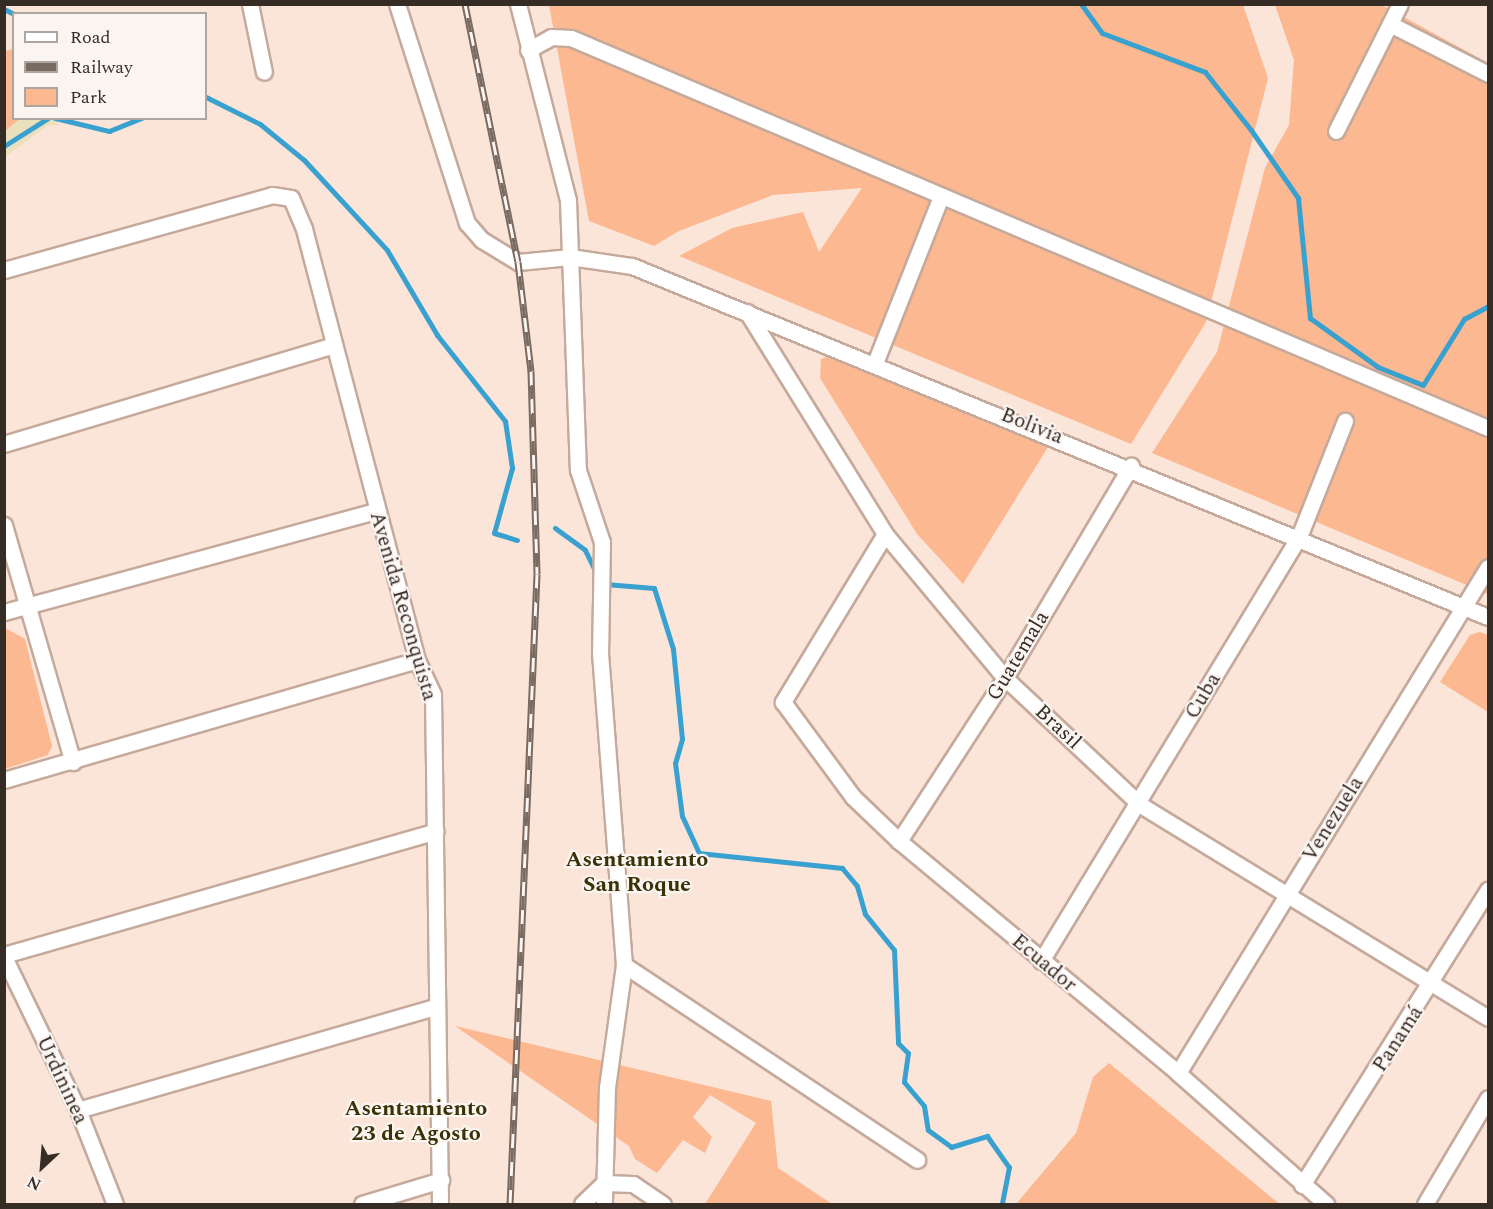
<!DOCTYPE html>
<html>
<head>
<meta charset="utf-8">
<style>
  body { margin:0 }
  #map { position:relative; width:1493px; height:1209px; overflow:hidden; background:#fbe4d8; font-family:Spectral,serif }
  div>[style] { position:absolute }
  .green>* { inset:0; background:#fbb891 }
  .sand>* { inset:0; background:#eae0bb }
  .stream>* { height:5px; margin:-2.5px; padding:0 2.5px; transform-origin:2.5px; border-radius:2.5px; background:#38a1d0 }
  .roads { filter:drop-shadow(2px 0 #c5aa9b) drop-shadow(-2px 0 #c5aa9b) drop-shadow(0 2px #c5aa9b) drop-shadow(0 -2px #c5aa9b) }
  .street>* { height:15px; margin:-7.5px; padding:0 7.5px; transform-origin:7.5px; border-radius:7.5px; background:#fff }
  .rail>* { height:7px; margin-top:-3.5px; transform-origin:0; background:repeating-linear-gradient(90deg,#fbf5f2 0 14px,#796a62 0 28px); box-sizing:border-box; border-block:2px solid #796a62 }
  span { translate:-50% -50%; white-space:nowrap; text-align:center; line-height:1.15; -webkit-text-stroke:4.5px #fbf5f2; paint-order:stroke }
  .street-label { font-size:21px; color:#362c26 }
  .neighbourhood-label { font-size:22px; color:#393207; font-weight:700 }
  .frame { position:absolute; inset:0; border:6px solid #362c26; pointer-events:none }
  .legend { position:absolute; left:12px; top:12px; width:195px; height:108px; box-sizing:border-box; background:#fbf5f2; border:2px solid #aca5a0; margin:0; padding:8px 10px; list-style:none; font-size:18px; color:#362c26 }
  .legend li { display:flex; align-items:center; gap:12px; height:30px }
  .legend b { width:30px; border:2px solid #aca5a0 }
  .north { position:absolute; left:12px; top:1137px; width:60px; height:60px; -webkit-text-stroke:4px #fbf5f2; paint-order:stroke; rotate:206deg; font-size:16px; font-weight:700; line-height:24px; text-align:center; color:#362c26 }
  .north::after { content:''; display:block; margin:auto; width:21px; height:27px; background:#362c26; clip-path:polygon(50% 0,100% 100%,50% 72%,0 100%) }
</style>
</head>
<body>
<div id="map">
  <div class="green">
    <div style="clip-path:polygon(549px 5px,1243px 5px,1268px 78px,1206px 322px,1131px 444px,679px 256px,732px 228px,803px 212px,819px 252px,862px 188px,773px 195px,679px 231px,654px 246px,589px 221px)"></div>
    <div style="clip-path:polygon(1275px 5px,1382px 5px,1488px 63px,1488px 594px,1152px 453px,1217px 352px,1265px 168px,1289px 125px,1294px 60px)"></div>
    <div style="clip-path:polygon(13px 49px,14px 118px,20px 119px,5px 131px,4px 51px)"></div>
    <div style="clip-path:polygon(832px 355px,1048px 447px,963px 584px,917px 534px,820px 378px,821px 359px)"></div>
    <div style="clip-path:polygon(5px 628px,25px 639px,52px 746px,48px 755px,5px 769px)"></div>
    <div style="clip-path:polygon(1480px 632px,1488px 635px,1488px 712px,1440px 682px,1470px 635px)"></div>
    <div style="clip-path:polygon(455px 1026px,771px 1101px,778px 1168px,832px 1204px,705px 1204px,756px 1123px,710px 1095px,693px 1117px,712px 1137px,705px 1153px,683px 1140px,657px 1173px,635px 1159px,629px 1146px)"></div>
    <div style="clip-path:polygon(1109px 1063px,1272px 1198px,1280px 1204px,1016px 1204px,1076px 1133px,1093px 1077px)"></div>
  </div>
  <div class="sand">
    <div style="clip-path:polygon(21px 118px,52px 119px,59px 125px,47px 126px,5px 157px,5px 131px)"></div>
  </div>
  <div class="stream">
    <div style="left:1081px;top:4px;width:36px;rotate:54deg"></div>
    <div style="left:1102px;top:33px;width:110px;rotate:20.7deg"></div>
    <div style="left:1205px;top:72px;width:74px;rotate:51.6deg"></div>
    <div style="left:1251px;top:130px;width:83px;rotate:55.3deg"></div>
    <div style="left:1298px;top:198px;width:121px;rotate:84.3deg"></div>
    <div style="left:1310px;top:318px;width:84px;rotate:35.8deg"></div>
    <div style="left:1378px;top:367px;width:48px;rotate:21.8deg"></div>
    <div style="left:1423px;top:385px;width:78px;rotate:-58.2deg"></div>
    <div style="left:1464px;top:319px;width:27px;rotate:-28deg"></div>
    <div style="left:4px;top:9px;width:11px;rotate:27deg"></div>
    <div style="left:206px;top:97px;width:60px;rotate:26.6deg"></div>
    <div style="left:260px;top:124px;width:57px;rotate:39.3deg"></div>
    <div style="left:304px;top:160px;width:122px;rotate:47.3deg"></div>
    <div style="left:387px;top:250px;width:99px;rotate:59.5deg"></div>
    <div style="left:437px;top:335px;width:110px;rotate:51.7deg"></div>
    <div style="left:505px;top:421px;width:48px;rotate:81.5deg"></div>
    <div style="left:512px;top:468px;width:67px;rotate:105.5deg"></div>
    <div style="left:494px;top:533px;width:24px;rotate:17deg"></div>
    <div style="left:55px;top:118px;width:56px;rotate:13.5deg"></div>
    <div style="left:109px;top:131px;width:35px;rotate:-22deg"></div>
    <div style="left:4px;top:146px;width:52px;rotate:-32.5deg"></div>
    <div style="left:555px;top:528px;width:37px;rotate:36deg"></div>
    <div style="left:585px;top:550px;width:28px;rotate:64deg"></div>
    <div style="left:605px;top:584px;width:49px;rotate:4.7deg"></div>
    <div style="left:654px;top:588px;width:64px;rotate:72.7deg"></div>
    <div style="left:673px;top:649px;width:90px;rotate:84.3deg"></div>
    <div style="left:682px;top:739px;width:25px;rotate:106deg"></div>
    <div style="left:675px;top:763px;width:53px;rotate:82.5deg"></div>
    <div style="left:682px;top:816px;width:41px;rotate:65.3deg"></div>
    <div style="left:699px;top:853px;width:144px;rotate:6deg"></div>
    <div style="left:842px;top:868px;width:23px;rotate:50deg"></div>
    <div style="left:857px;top:886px;width:29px;rotate:74deg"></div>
    <div style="left:865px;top:914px;width:46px;rotate:51.1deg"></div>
    <div style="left:894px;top:950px;width:93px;rotate:87.5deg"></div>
    <div style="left:898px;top:1043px;width:14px;rotate:45deg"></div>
    <div style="left:908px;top:1053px;width:29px;rotate:98deg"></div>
    <div style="left:904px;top:1082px;width:31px;rotate:50deg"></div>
    <div style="left:924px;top:1106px;width:24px;rotate:81deg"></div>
    <div style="left:928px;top:1130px;width:29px;rotate:36deg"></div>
    <div style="left:951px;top:1147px;width:38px;rotate:-17deg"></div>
    <div style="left:987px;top:1136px;width:38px;rotate:55deg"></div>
    <div style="left:1009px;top:1167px;width:38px;rotate:101deg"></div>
  </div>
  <div class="roads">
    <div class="street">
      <div style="left:250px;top:4px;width:69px;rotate:78.4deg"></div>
      <div style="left:397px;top:4px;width:230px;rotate:72.3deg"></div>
      <div style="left:467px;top:223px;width:23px;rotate:49deg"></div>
      <div style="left:482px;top:240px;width:42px;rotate:31.4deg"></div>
      <div style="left:518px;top:262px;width:52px;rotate:-5.5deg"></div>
      <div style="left:570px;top:257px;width:63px;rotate:8.3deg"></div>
      <div style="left:632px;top:266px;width:925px;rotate:22.3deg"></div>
      <div style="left:518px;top:4px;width:202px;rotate:75.7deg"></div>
      <div style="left:568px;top:200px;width:270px;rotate:87.9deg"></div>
      <div style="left:578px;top:470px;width:76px;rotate:71.6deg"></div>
      <div style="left:602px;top:542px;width:111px;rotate:91deg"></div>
      <div style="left:600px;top:653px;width:313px;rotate:85.6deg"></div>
      <div style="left:624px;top:965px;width:123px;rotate:97.9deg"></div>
      <div style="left:607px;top:1087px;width:117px;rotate:91.5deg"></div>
      <div style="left:1390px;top:24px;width:110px;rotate:27deg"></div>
      <div style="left:528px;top:50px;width:26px;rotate:-29deg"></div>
      <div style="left:551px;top:37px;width:20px;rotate:3deg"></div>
      <div style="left:571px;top:38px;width:996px;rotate:23.04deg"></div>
      <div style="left:1336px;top:131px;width:142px;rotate:-63.3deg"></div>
      <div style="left:4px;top:270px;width:278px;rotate:-15.6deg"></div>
      <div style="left:272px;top:195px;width:19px;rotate:9deg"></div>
      <div style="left:291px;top:198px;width:34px;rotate:67deg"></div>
      <div style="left:304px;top:229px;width:446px;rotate:75.3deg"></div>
      <div style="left:417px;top:660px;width:38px;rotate:65deg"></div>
      <div style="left:433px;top:695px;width:509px;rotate:89.21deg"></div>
      <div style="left:747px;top:312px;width:261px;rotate:58.1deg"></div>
      <div style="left:885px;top:534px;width:187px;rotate:50.2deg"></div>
      <div style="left:1005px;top:678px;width:184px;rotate:43.2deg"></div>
      <div style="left:1139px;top:804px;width:409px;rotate:31.5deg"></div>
      <div style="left:875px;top:363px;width:174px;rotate:-68.4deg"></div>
      <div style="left:4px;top:444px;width:344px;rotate:-16.7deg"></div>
      <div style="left:4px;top:525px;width:247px;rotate:73.8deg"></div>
      <div style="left:885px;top:534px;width:197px;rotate:121.3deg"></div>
      <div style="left:783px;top:702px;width:118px;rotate:53.6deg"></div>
      <div style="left:853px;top:797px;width:64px;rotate:43.7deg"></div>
      <div style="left:899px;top:841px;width:363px;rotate:39.7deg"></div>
      <div style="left:1178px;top:1073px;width:198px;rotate:41.5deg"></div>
      <div style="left:4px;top:612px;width:385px;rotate:-15.2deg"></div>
      <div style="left:4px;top:780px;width:430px;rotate:-16.2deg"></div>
      <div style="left:899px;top:841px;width:194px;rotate:-57deg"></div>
      <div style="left:1005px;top:678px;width:247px;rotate:-59.3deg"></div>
      <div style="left:4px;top:955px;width:449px;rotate:-16deg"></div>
      <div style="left:4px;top:957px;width:170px;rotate:64.2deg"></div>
      <div style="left:78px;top:1110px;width:101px;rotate:68.5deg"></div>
      <div style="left:1041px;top:961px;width:496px;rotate:-58.7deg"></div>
      <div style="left:1299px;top:537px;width:125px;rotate:-68.4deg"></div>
      <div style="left:624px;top:965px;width:352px;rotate:33.6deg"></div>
      <div style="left:1178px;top:1073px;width:593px;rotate:-58.51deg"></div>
      <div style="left:78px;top:1110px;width:371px;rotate:-16.1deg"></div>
      <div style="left:604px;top:1183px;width:29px;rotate:2deg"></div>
      <div style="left:633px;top:1184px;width:36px;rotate:34deg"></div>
      <div style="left:1302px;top:1185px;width:349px;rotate:-57.8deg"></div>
      <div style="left:362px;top:1204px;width:83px;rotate:-16.9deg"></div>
      <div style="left:582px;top:1204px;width:30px;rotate:-44deg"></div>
      <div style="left:1425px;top:1204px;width:123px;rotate:-59.3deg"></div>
    </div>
  </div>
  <div class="rail">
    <div style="left:465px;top:4px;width:263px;rotate:78.4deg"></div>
    <div style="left:518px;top:262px;width:110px;rotate:83.2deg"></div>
    <div style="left:531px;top:371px;width:203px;rotate:88.3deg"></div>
    <div style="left:537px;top:574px;width:631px;rotate:92.45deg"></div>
  </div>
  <div class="street-label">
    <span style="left:1032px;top:426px;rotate:22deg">Bolivia</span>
    <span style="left:403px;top:606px;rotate:74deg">Avenida Reconquista</span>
    <span style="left:1018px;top:656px;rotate:-59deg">Guatemala</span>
    <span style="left:1203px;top:696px;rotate:-59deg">Cuba</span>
    <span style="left:1058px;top:727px;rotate:43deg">Brasil</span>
    <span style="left:1333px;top:819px;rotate:-58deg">Venezuela</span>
    <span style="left:1044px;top:963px;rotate:40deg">Ecuador</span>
    <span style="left:1398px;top:1039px;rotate:-57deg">Panamá</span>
    <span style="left:62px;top:1080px;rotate:65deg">Urdininea</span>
  </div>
  <div class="neighbourhood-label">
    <span style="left:637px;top:872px">Asentamiento<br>San Roque</span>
    <span style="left:416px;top:1121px">Asentamiento<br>23 de Agosto</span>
  </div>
  <div class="frame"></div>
  <ul class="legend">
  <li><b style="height:8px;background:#fff"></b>Road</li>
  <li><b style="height:8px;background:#796a62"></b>Railway</li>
  <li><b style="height:16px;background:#fbb891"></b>Park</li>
  </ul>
  <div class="north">N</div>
</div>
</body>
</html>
